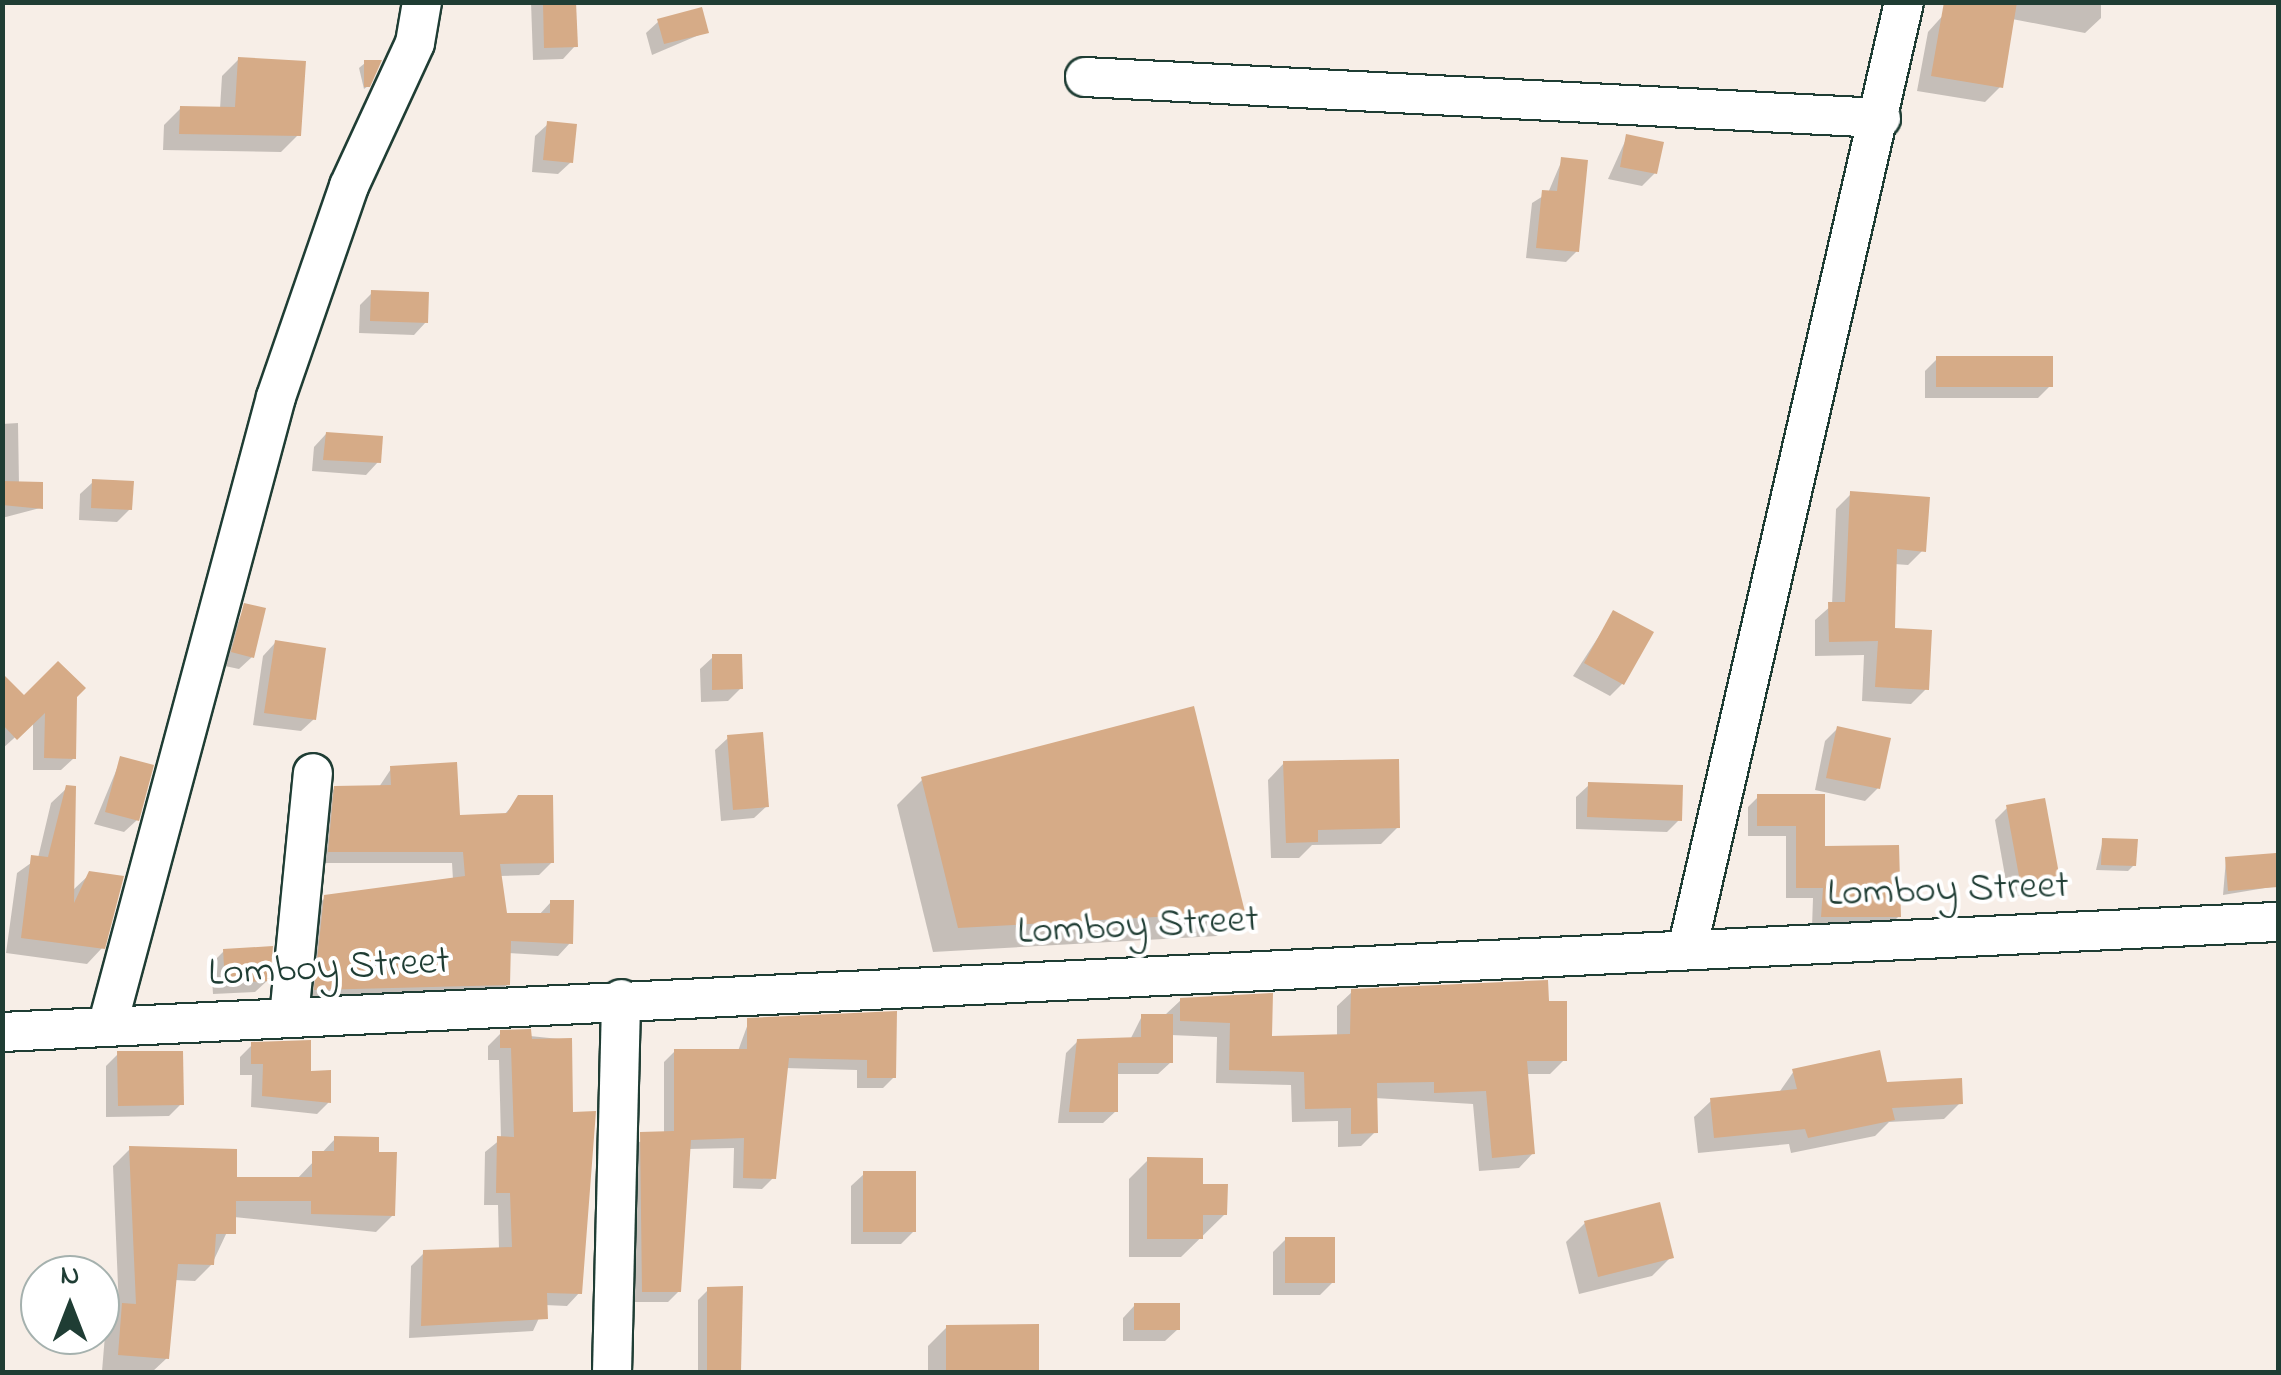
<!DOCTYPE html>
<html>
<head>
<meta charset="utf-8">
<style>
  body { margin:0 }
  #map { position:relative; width:2281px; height:1375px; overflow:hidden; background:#f7eee7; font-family:"Indie Flower",sans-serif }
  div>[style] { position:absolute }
  .shadow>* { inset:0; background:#0003 }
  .building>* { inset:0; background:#d6ab87 }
  .roads { filter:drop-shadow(2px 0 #1f3d34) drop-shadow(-2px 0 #1f3d34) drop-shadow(0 2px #1f3d34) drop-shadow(0 -2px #1f3d34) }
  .minor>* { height:38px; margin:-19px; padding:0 19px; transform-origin:19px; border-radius:19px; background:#fff }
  span { translate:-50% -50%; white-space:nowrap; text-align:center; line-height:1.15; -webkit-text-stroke:8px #fff; paint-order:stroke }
  .street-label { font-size:40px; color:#1f3d34 }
  .frame { position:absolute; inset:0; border:5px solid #1f3d34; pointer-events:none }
  .north { position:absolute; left:20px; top:1255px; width:100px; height:100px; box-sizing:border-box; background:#fff; border:2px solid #a5b1ae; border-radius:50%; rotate:0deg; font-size:28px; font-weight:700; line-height:40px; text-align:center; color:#1f3d34 }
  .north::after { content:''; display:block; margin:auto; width:35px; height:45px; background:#1f3d34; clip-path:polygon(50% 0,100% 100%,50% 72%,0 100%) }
</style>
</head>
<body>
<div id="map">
  <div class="shadow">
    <div style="clip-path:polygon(531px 2px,574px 2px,575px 46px,563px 59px,533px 60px)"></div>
    <div style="clip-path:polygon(1955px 2px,2101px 2px,2101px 18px,2085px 33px,2012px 19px,2000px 87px,1985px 102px,1917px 91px,1928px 32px)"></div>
    <div style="clip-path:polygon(659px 21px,706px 32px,652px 55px,646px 33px)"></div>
    <div style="clip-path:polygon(239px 59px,298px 135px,281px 152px,163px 150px,164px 125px,181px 108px,220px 109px,222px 76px)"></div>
    <div style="clip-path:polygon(365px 63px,368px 86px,364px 89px,359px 68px)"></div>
    <div style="clip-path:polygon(548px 124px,571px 162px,558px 174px,532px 172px,535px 136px)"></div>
    <div style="clip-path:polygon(1627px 137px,1655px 173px,1642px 186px,1608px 179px)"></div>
    <div style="clip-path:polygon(1562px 160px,1577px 251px,1566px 262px,1526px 258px,1532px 203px,1548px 193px)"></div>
    <div style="clip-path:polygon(372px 293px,426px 322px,414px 335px,359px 333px,360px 305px)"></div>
    <div style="clip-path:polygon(1938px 358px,2050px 386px,2038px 398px,1925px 398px,1925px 371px)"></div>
    <div style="clip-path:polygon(18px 423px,19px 484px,40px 508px,2px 518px,2px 424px)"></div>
    <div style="clip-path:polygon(326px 434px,378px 462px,366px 475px,312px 471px,314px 447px)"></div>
    <div style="clip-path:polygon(93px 482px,130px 509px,117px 522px,79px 520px,80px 494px)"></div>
    <div style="clip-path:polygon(1851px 494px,1923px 550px,1908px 565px,1894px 564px,1892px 630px,1926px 689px,1911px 704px,1862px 701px,1864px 655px,1815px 656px,1815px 620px,1832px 605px,1836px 509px)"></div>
    <div style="clip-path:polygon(245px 606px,252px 657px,239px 669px,220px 665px)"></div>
    <div style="clip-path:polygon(1614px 613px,1622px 684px,1610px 696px,1573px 676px)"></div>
    <div style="clip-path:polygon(275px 643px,314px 719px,301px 731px,253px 725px,263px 656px)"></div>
    <div style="clip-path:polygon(713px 657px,741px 688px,728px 701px,701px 702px,700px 669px)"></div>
    <div style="clip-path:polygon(2px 695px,75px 696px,74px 758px,61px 770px,33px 770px,33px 721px,2px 749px)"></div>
    <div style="clip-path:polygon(1837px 729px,1878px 788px,1865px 801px,1815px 790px,1825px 741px)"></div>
    <div style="clip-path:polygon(728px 738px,767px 806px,754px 818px,721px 821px,715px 750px)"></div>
    <div style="clip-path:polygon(121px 759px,137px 820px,124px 832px,94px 824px)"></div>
    <div style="clip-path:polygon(1284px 763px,1398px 827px,1381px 844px,1312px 845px,1299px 858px,1271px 858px,1268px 780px)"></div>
    <div style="clip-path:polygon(391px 769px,458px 817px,503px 816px,519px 798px,552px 862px,539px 875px,499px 876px,505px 915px,538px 916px,551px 902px,570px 943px,558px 956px,508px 953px,508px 984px,495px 996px,303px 1001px,312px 910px,325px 898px,453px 880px,452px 863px,317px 863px,323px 801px,335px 788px,379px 787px)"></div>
    <div style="clip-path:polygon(923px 779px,1242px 911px,1217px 936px,933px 952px,897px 805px)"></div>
    <div style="clip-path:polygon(1589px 785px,1679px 820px,1667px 832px,1576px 829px,1576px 797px)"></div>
    <div style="clip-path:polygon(67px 788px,72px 891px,90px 874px,102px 948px,87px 964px,6px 953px,17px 873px,38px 858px,51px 803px)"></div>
    <div style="clip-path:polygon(1758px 797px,1823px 797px,1823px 849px,1899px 916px,1888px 927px,1812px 927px,1813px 898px,1786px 898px,1786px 836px,1748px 836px,1748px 807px)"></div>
    <div style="clip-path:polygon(2008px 807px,2057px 879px,2045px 891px,2009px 898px,1995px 820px)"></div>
    <div style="clip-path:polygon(2103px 840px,2134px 865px,2128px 871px,2096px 870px)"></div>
    <div style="clip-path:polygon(2226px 859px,2277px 886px,2223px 895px)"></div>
    <div style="clip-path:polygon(224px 951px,268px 980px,255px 992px,213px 994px,211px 964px)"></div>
    <div style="clip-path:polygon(1352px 992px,1546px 1003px,1564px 1060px,1550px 1074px,1526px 1074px,1533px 1153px,1519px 1168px,1479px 1171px,1473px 1104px,1375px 1098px,1375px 1132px,1361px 1146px,1338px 1147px,1338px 1121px,1292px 1122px,1291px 1085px,1216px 1083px,1217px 1037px,1171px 1035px,1171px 1062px,1158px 1074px,1116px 1074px,1116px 1111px,1103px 1123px,1058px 1123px,1066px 1053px,1078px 1041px,1130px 1040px,1142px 1016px,1166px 1014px,1181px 1000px,1269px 1038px,1337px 1037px,1337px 1006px)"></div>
    <div style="clip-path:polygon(894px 1014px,894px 1077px,883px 1088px,857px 1088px,857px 1070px,785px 1068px,773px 1178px,762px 1189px,733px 1188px,734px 1148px,688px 1149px,679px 1291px,668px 1302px,632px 1302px,630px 1145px,664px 1134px,664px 1062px,675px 1051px,738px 1051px,749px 1021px)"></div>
    <div style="clip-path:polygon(501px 1033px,569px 1040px,580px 1292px,567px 1306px,545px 1305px,533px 1331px,409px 1338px,411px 1266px,424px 1253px,499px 1250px,498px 1205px,484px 1205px,485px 1152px,501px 1139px,499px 1060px,488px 1060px,488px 1046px)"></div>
    <div style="clip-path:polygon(252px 1045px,309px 1073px,329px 1102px,317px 1114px,251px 1107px,252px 1075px,240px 1075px,240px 1057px)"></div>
    <div style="clip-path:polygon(118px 1054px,181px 1104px,169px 1116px,106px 1117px,106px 1066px)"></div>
    <div style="clip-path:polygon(1794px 1071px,1885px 1085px,1960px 1103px,1944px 1119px,1889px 1122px,1875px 1136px,1791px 1153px,1789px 1144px,1698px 1153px,1694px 1117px,1711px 1101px,1778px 1094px)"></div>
    <div style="clip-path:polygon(335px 1139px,376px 1154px,393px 1215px,376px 1232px,234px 1217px,212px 1264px,195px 1281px,174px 1280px,167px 1358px,152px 1372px,102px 1371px,106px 1323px,119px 1310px,113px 1166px,130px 1149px,234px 1180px,296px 1180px)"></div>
    <div style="clip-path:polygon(1148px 1160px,1200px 1186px,1225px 1214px,1181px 1257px,1129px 1257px,1129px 1179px)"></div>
    <div style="clip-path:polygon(864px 1174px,914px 1231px,901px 1244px,851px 1244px,851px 1186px)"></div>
    <div style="clip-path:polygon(1585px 1223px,1671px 1257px,1652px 1276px,1579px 1294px,1566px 1242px)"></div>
    <div style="clip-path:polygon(1286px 1239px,1333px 1282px,1320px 1295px,1273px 1295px,1273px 1252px)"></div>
    <div style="clip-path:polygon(708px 1290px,739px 1370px,736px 1372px,698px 1372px,698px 1300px)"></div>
    <div style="clip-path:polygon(1135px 1305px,1178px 1329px,1165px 1341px,1123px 1341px,1123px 1318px)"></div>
    <div style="clip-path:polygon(1037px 1326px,1037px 1372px,928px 1372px,928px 1346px,947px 1327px)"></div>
  </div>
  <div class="building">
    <div style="clip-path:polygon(543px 2px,576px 2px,578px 47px,544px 48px)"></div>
    <div style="clip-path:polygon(1944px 2px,2017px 2px,2003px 88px,1931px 76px)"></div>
    <div style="clip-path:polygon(702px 7px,709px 33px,664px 44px,657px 19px)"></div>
    <div style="clip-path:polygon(238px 57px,306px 61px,301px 136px,179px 134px,180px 106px,235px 107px)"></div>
    <div style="clip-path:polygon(364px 60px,382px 60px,370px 87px,364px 87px)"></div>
    <div style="clip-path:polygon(547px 121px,577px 124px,573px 163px,543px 160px)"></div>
    <div style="clip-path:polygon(1626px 134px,1664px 142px,1657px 174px,1620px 167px)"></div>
    <div style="clip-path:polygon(1561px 157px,1588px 160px,1579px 252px,1536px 248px,1542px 190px,1557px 191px)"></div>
    <div style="clip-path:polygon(371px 290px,429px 292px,428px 323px,370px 321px)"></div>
    <div style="clip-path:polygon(1936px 356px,2053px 356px,2053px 387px,1936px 387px)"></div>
    <div style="clip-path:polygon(326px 432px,383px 436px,381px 463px,323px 460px)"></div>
    <div style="clip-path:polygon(92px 479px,134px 481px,132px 510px,91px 508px)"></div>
    <div style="clip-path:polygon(2px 481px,43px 482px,43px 509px,2px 505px)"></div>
    <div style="clip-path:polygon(1850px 491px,1930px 497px,1926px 552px,1897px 549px,1895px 628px,1932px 630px,1929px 690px,1875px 687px,1878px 641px,1829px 642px,1828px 602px,1845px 602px)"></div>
    <div style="clip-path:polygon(244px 603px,266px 608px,254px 658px,231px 652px)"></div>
    <div style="clip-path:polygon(1613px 610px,1654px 632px,1624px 685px,1584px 663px)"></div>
    <div style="clip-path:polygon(275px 640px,326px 648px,316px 720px,264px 713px)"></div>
    <div style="clip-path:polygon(712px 654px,742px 654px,743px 689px,712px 690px)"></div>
    <div style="clip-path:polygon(58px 661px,86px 688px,77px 697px,76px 759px,44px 758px,45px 713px,17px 740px,2px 724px,2px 673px,24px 695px)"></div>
    <div style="clip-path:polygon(1194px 706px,1245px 912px,958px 928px,921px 777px)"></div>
    <div style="clip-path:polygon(1837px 726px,1891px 738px,1880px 789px,1826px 778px)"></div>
    <div style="clip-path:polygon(763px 732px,769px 807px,733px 810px,727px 735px)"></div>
    <div style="clip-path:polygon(120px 756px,154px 765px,139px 821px,105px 812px)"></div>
    <div style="clip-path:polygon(1399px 759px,1400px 828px,1318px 830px,1318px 842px,1286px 843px,1283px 761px)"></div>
    <div style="clip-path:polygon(457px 762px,460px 815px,507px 813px,518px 795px,553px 795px,554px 863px,500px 864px,507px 913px,550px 913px,550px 900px,574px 900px,573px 944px,511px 941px,510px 985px,314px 990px,324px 895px,465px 876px,463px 852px,328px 852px,334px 786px,391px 785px,390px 766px)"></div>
    <div style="clip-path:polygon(1588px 782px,1683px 785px,1682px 821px,1587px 817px)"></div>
    <div style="clip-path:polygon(66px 785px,76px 786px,74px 903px,89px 871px,124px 876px,105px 949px,21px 938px,31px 855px,48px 857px)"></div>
    <div style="clip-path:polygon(1757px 794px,1825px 794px,1825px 846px,1899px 845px,1901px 917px,1821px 917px,1823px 888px,1796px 888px,1796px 826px,1757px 826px)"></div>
    <div style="clip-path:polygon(2045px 798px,2060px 879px,2021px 887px,2006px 805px)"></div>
    <div style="clip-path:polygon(2102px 838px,2138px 839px,2136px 866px,2101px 865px)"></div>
    <div style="clip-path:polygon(2276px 853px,2278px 887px,2228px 891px,2225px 857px)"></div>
    <div style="clip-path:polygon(273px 946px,270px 981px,225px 983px,223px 949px)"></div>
    <div style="clip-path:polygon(1548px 980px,1549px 1001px,1567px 1001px,1567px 1061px,1527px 1061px,1535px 1154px,1492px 1158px,1486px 1091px,1434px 1093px,1434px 1082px,1377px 1083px,1378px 1133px,1351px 1134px,1351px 1108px,1305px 1109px,1304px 1072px,1229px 1070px,1230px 1023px,1180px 1021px,1180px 998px,1273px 993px,1272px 1036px,1350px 1034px,1351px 989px)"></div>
    <div style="clip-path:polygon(897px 1011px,896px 1078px,867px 1078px,867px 1060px,789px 1058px,776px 1179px,743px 1178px,744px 1138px,691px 1140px,681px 1292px,642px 1292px,640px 1132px,674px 1131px,674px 1049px,747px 1049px,747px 1018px)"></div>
    <div style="clip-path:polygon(1141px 1014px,1173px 1014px,1173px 1063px,1118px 1063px,1118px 1112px,1069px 1112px,1077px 1039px,1141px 1037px)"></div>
    <div style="clip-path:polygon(531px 1029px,532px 1039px,572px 1038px,573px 1112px,596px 1111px,582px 1294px,547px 1293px,548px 1319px,421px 1326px,423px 1250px,512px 1247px,510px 1193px,496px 1193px,497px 1136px,514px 1137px,511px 1048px,500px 1048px,500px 1030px)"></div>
    <div style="clip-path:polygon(311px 1040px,311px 1071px,331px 1070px,331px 1103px,262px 1096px,263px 1064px,251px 1064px,251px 1042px)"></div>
    <div style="clip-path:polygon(1880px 1050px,1887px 1082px,1962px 1078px,1963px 1104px,1892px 1108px,1895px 1120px,1808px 1138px,1805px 1129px,1714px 1138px,1710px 1098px,1797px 1089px,1792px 1069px)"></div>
    <div style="clip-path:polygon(117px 1051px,183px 1051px,184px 1105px,118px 1106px)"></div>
    <div style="clip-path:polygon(334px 1136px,379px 1137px,379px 1152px,397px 1152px,395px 1216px,311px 1214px,311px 1201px,236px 1201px,236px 1234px,216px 1234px,214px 1265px,178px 1264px,169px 1359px,118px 1355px,122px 1303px,136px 1304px,129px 1146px,237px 1149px,237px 1177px,312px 1177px,312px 1151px,334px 1151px)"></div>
    <div style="clip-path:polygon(1147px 1157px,1203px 1158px,1203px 1184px,1228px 1184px,1227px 1215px,1203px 1215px,1203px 1239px,1147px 1239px)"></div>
    <div style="clip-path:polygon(863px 1171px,916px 1171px,916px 1232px,863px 1232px)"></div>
    <div style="clip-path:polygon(1660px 1202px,1674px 1258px,1598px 1277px,1584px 1221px)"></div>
    <div style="clip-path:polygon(1285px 1237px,1335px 1237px,1335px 1283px,1285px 1283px)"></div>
    <div style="clip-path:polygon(743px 1286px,741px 1371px,707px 1371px,707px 1287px)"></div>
    <div style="clip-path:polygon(1134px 1303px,1180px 1303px,1180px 1330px,1134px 1330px)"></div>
    <div style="clip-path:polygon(1039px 1324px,1039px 1372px,946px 1372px,946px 1325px)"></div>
  </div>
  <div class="roads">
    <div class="minor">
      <div style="left:1085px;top:77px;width:797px;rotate:2.95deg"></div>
      <div style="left:1688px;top:946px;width:968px;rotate:-77.11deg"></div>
      <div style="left:289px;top:1017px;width:245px;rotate:-84.4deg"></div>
      <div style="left:107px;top:1027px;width:652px;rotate:-74.98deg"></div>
      <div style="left:276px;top:397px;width:223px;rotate:-70.9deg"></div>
      <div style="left:349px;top:186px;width:157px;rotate:-65.2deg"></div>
      <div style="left:415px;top:43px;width:42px;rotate:-80.3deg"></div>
      <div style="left:2px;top:1032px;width:2279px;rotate:-2.77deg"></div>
      <div style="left:612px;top:1372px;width:373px;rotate:-88.6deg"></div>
    </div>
  </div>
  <div class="street-label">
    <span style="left:1948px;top:891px;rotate:-2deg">Lomboy Street</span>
    <span style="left:1138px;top:927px;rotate:-3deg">Lomboy Street</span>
    <span style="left:329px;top:969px;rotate:-3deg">Lomboy Street</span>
  </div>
  <div class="frame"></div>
  <div class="north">N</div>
</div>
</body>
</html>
